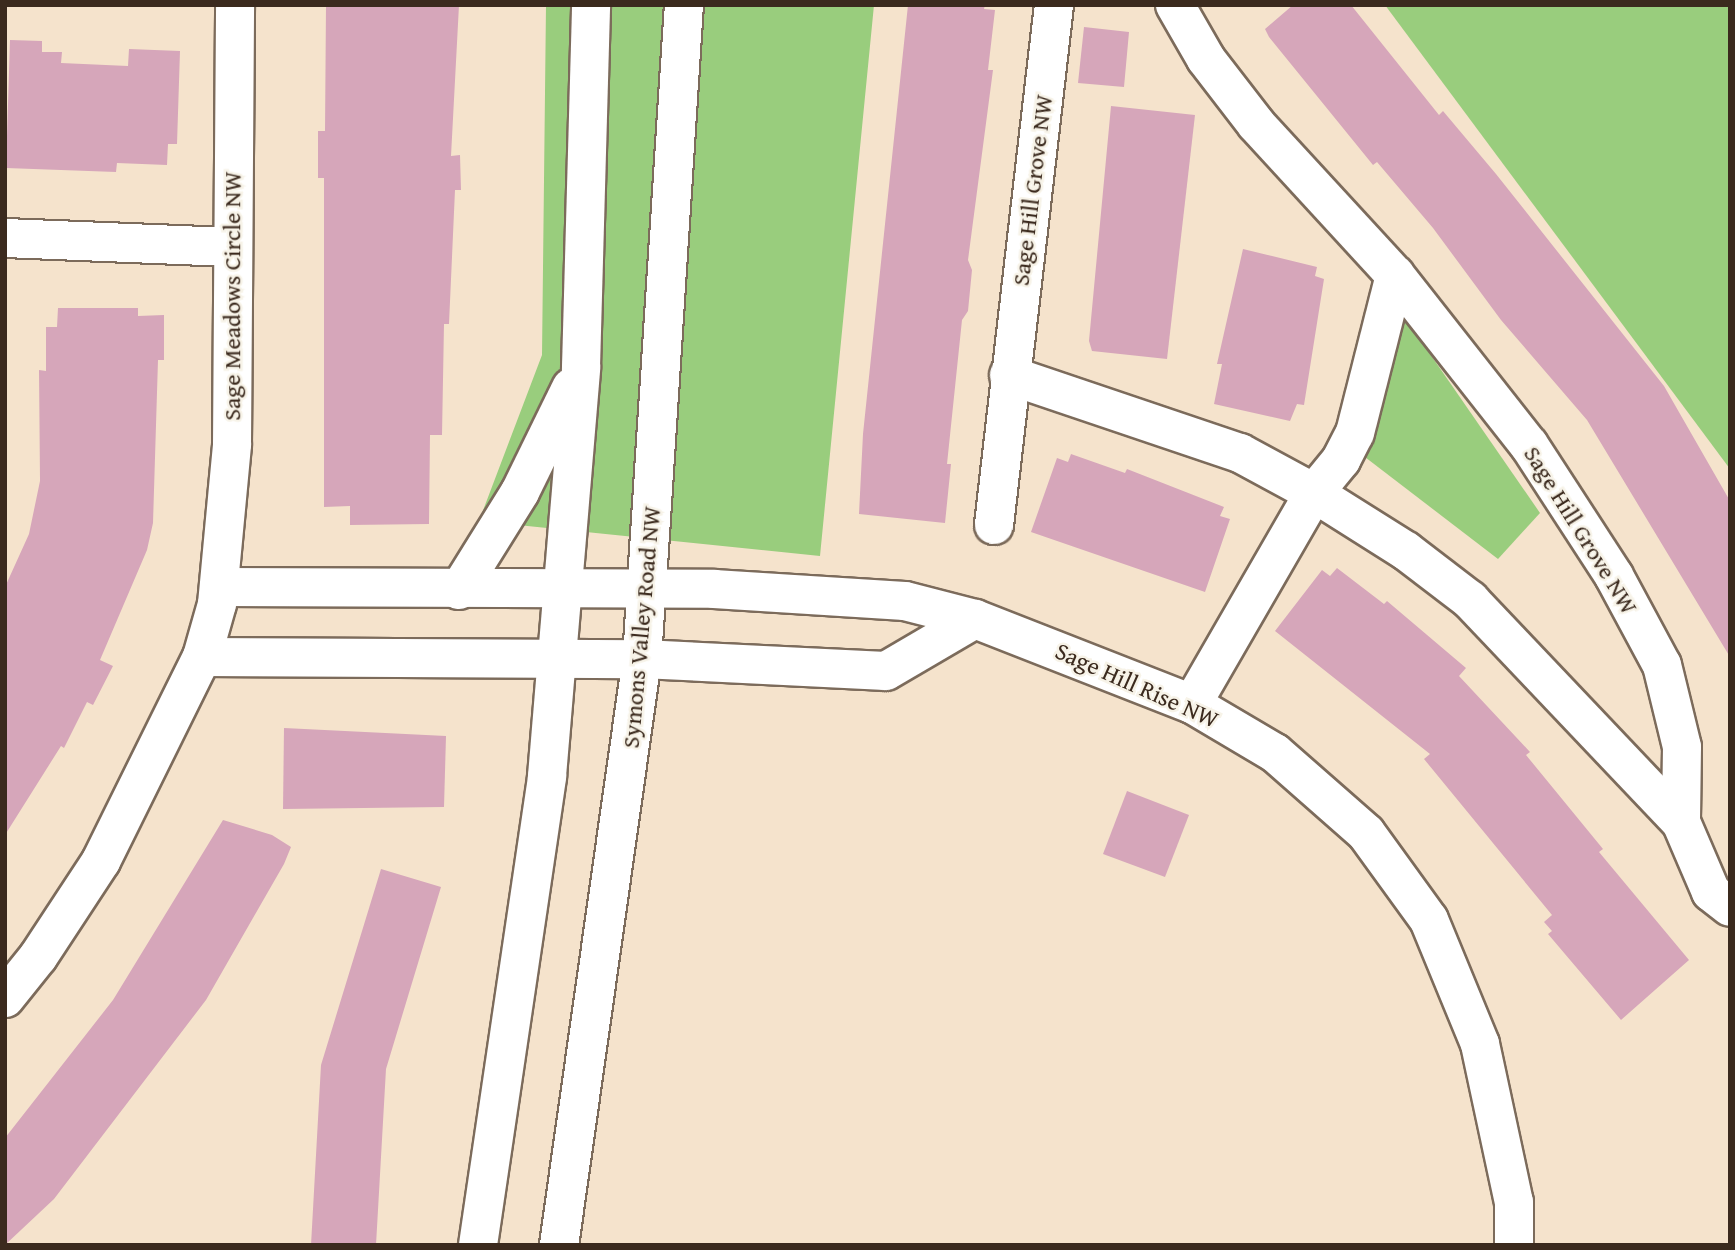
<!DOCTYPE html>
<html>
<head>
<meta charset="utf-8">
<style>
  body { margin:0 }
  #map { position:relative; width:1735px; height:1250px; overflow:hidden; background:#f5e3cc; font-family:"Gentium Book Plus",serif }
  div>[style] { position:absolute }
  .green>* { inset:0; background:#99cd7d }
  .building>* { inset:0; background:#d6a6ba }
  .roads { filter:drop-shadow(2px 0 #7c6b5b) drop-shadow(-2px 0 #7c6b5b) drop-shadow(0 2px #7c6b5b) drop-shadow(0 -2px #7c6b5b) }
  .street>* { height:38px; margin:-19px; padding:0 19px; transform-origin:19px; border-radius:19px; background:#fff }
  .secondary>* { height:38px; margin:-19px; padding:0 19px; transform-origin:19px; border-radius:19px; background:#fff }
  span { translate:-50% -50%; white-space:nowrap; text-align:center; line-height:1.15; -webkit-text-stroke:5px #f7f3e8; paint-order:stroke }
  .street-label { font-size:24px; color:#3b2a1e }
  .frame { position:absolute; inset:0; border:7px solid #3b2a1e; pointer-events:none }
</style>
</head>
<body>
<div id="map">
  <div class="green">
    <div style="clip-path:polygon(546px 5px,874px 5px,820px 556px,479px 521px,542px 355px)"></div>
    <div style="clip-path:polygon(1385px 5px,1730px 5px,1730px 469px)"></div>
    <div style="clip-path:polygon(1401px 312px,1540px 513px,1498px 559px,1361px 454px)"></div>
  </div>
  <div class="building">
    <div style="clip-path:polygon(326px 5px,459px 5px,451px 156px,460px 155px,461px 190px,455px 190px,449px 324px,444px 324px,442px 435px,430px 435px,429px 524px,350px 525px,350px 506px,324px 507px,324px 178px,318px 178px,318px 131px,325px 131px)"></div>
    <div style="clip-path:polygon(908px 5px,985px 5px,984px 9px,995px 10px,988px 70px,993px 70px,968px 260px,972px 270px,968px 311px,962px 320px,947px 464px,951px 464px,945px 523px,859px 514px,863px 434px)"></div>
    <div style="clip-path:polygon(1293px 5px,1351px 5px,1439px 115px,1443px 111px,1496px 174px,1664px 386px,1730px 501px,1730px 657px,1587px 420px,1501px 320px,1433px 228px,1377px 162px,1373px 165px,1269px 37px,1265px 29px)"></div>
    <div style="clip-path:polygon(1084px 27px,1129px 32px,1124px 87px,1078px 83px)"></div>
    <div style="clip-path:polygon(10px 40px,42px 41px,42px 52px,62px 52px,61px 63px,128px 66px,129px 49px,180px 51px,177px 144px,168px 144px,167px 165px,117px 163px,116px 172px,6px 168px)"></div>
    <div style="clip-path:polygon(1111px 106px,1195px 115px,1167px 359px,1092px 351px,1089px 341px)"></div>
    <div style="clip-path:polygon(1243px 249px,1317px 267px,1315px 276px,1324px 279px,1304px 405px,1297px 404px,1290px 421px,1214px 404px,1222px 364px,1217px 364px)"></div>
    <div style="clip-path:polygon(58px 308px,138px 308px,138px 316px,164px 315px,164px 360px,158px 360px,153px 523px,147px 550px,100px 660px,113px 666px,93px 705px,87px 702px,64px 748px,61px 746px,5px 835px,5px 587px,29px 534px,40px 481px,39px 370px,46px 371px,46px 327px,57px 327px)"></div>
    <div style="clip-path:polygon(1071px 454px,1125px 473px,1127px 469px,1224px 507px,1220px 516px,1230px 519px,1205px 592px,1031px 532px,1057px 458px,1068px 462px)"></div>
    <div style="clip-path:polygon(1337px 568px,1384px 604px,1387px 601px,1466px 668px,1459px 676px,1530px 752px,1526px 755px,1603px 849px,1599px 852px,1689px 960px,1621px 1020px,1548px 934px,1552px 931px,1544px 922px,1552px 915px,1424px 759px,1430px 754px,1275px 631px,1322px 570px,1330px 576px)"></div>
    <div style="clip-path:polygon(284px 728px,446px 736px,444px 807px,283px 809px)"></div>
    <div style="clip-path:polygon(1127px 791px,1189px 815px,1165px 877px,1103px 854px)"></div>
    <div style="clip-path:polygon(223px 820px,272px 835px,291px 847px,284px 864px,206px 1000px,54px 1199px,5px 1245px,5px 1138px,113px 1000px)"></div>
    <div style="clip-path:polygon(381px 869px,441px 887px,386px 1069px,376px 1245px,311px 1245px,321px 1065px)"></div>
  </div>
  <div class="roads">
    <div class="street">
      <div style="left:1175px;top:5px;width:62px;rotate:60.1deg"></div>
      <div style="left:1206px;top:59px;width:82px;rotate:52.4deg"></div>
      <div style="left:1256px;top:124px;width:205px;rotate:47.4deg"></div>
      <div style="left:1395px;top:275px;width:216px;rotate:51.8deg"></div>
      <div style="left:1529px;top:445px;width:156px;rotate:57deg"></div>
      <div style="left:1614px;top:576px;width:101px;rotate:61.7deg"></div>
      <div style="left:1662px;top:665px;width:84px;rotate:76.3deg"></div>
      <div style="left:1682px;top:747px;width:75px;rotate:90.8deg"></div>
      <div style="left:5px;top:238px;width:227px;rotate:2.3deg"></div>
      <div style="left:1009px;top:375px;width:244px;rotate:18.7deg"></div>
      <div style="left:1240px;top:453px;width:84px;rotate:28.4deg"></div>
      <div style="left:1314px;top:493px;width:109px;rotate:32.2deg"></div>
      <div style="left:1406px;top:551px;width:81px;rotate:37.4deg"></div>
      <div style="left:1470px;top:600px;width:306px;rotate:46.5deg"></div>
      <div style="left:1681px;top:822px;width:76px;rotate:66.8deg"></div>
      <div style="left:1711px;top:892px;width:24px;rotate:38deg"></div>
      <div style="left:994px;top:525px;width:523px;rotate:-83.42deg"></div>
      <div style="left:220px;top:587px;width:494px;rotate:0.2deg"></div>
      <div style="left:714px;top:589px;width:191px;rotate:3.6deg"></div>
      <div style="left:905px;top:601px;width:72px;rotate:14.4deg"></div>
      <div style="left:975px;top:619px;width:233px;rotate:21.4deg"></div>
      <div style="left:1192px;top:704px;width:96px;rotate:30.6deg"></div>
      <div style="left:1275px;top:753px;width:121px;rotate:41.3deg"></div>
      <div style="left:1366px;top:833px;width:107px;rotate:54.1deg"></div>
      <div style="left:1429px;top:920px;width:134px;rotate:67.6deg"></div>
      <div style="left:1480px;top:1044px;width:162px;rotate:77.9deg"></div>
      <div style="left:1514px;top:1202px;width:43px;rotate:90deg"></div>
      <div style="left:202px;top:657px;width:440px;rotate:0.3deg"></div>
      <div style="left:642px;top:659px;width:244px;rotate:2.8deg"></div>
      <div style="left:886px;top:671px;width:103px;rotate:-30.3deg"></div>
      <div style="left:1192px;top:704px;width:244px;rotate:-60deg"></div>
      <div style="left:1314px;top:493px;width:43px;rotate:-50.7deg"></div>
      <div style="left:1341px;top:460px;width:30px;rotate:-63deg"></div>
      <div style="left:1355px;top:433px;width:163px;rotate:-75.8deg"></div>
      <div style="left:5px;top:998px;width:53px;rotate:-51.2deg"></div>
      <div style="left:38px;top:957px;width:115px;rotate:-56.7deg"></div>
      <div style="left:101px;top:861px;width:228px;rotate:-63.7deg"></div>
      <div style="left:202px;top:657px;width:55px;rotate:-74.2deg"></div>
      <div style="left:217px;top:604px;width:161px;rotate:-84.6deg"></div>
      <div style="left:232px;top:444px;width:439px;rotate:-89.6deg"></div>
    </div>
    <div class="secondary">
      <div style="left:459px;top:590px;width:115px;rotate:-58.1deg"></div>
      <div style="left:520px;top:492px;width:116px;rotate:-63.9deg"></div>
      <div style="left:478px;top:1245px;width:474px;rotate:-81.6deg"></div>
      <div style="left:547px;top:776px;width:410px;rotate:-85.2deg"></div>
      <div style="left:581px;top:367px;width:362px;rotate:-88.4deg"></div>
      <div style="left:559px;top:1245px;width:592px;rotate:-81.94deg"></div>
      <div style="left:642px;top:659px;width:655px;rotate:-86.33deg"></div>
    </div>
  </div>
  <div class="street-label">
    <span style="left:1032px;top:190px;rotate:-83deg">Sage Hill Grove NW</span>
    <span style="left:232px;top:296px;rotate:-90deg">Sage Meadows Circle NW</span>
    <span style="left:1581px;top:530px;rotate:58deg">Sage Hill Grove NW</span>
    <span style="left:641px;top:627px;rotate:-85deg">Symons Valley Road NW</span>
    <span style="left:1137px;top:685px;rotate:24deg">Sage Hill Rise NW</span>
  </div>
  <div class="frame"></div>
</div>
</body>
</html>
